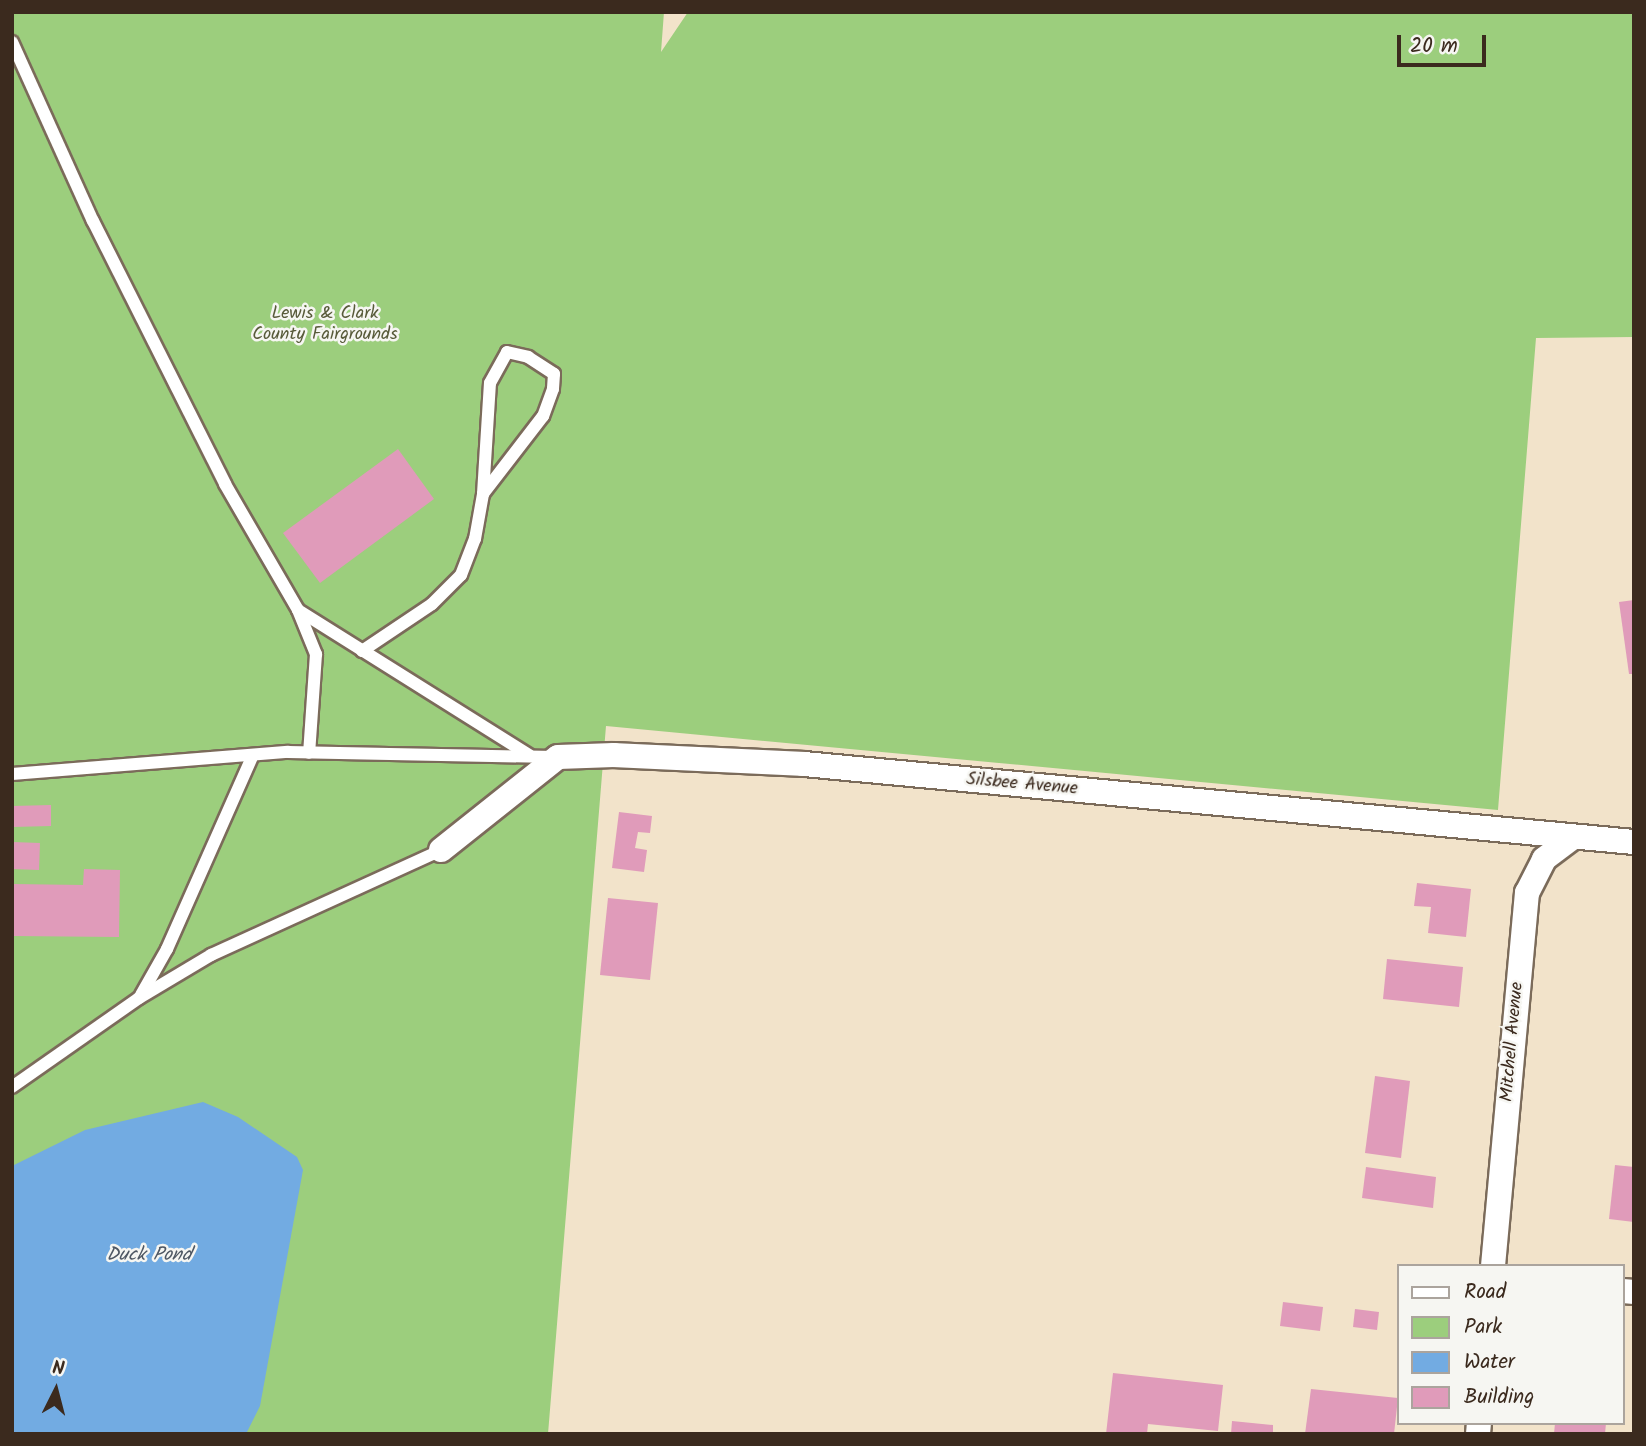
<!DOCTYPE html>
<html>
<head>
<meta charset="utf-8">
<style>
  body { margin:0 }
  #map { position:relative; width:1646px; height:1446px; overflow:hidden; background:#f2e3ca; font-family:Kalam,sans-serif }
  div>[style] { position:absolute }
  .green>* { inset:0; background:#9cce7d }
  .water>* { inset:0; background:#72abe2 }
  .building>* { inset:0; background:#e09bba }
  .roads { filter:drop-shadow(2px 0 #7b6b5a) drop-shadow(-2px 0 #7b6b5a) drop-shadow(0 2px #7b6b5a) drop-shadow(0 -2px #7b6b5a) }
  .lane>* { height:12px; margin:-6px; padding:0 6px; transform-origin:6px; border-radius:6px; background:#fff }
  .street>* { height:24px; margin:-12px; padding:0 12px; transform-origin:12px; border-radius:12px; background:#fff }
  span { translate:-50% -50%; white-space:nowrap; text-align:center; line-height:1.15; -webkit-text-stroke:5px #f6f6f2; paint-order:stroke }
  .park-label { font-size:18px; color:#585b3a }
  .street-label { font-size:18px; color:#3b2a1e }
  .water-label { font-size:19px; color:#4e5763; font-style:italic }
  .frame { position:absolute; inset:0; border:14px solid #3b2a1e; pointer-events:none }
  .legend { position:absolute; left:1397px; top:1264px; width:228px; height:161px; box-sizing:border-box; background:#f6f6f2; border:2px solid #aba49d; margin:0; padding:9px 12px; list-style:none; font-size:21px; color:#3b2a1e }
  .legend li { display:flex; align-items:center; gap:14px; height:35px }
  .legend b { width:35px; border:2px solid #aba49d }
  .north { position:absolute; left:21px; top:1355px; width:70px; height:70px; -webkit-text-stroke:5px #f6f6f2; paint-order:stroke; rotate:6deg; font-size:19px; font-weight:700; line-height:28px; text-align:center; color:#3b2a1e }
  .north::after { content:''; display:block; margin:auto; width:24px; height:32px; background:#3b2a1e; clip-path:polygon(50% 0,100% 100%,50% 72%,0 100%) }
  .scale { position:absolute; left:1397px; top:35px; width:89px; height:32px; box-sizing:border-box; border:4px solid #3b2a1e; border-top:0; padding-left:9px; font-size:21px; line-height:24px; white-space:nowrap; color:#3b2a1e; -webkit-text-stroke:5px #f6f6f2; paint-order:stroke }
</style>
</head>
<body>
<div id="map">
  <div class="green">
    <div style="clip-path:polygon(12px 12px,664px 12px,661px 52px,688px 12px,1634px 12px,1634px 337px,1536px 338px,1498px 810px,606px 726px,548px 1434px,12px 1434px)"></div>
  </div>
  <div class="water">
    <div style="clip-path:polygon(203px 1102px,238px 1117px,297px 1157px,303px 1170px,260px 1406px,246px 1434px,12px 1434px,12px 1166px,85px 1130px)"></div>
  </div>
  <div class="building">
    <div style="clip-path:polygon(398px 449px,434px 499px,320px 583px,283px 533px)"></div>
    <div style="clip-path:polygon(1634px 600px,1634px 674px,1629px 674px,1619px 602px)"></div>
    <div style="clip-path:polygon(51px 805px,51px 826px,12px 827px,12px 806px)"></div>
    <div style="clip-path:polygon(619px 812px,652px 816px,650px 833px,638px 832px,635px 848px,647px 850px,644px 872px,612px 868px)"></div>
    <div style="clip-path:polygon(12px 842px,40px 843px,39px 870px,12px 869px)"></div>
    <div style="clip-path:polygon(84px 869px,120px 870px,119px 937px,12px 936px,12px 884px,83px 885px)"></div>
    <div style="clip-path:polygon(1417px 883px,1471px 889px,1466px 937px,1428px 933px,1431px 907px,1414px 906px)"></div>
    <div style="clip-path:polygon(608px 898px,658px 903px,650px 980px,600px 975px)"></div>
    <div style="clip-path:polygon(1387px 959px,1463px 967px,1459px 1007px,1383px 999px)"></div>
    <div style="clip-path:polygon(1375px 1076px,1410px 1081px,1401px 1158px,1365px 1153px)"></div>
    <div style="clip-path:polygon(1615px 1165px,1634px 1167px,1634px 1222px,1609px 1219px)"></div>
    <div style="clip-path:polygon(1366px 1167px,1436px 1177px,1433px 1208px,1362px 1198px)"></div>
    <div style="clip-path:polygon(1283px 1302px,1323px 1307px,1320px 1331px,1280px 1326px)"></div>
    <div style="clip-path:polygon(1355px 1309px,1379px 1312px,1377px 1330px,1353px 1327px)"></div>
    <div style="clip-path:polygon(1113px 1373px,1223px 1385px,1218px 1431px,1148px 1424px,1147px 1434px,1106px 1434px)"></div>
    <div style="clip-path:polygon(1311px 1389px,1398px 1398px,1394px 1434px,1305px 1434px)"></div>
    <div style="clip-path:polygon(1232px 1421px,1273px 1425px,1273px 1434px,1231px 1434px)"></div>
    <div style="clip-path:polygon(1555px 1423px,1606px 1423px,1605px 1434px,1554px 1434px)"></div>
  </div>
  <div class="roads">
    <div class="lane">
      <div style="left:12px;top:42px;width:196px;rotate:65.7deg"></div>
      <div style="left:93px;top:221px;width:294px;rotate:63.3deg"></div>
      <div style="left:225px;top:484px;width:146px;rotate:59.9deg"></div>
      <div style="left:298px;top:610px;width:48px;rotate:67.8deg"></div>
      <div style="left:316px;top:654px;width:99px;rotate:94deg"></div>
      <div style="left:298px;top:610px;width:273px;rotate:32.1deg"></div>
      <div style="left:362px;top:651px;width:84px;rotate:-33.9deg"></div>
      <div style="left:432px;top:604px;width:41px;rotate:-45deg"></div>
      <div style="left:461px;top:575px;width:39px;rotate:-69deg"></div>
      <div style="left:475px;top:539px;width:46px;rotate:-79.9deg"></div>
      <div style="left:483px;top:494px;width:111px;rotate:-86.4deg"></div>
      <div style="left:490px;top:383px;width:35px;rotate:-61deg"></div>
      <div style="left:507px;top:352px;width:22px;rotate:13deg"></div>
      <div style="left:528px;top:357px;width:31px;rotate:33deg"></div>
      <div style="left:554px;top:374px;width:15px;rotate:94deg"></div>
      <div style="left:553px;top:389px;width:29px;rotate:110deg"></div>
      <div style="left:543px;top:416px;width:98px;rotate:127.6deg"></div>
      <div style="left:12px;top:774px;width:277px;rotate:-4.6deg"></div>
      <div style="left:288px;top:752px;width:266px;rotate:1.1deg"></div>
      <div style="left:141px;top:995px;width:53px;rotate:-60.5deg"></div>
      <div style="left:167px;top:949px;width:212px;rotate:-66.1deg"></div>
      <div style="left:12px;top:1087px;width:155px;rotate:-35deg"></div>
      <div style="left:139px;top:998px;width:84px;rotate:-30.8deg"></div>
      <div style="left:211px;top:955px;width:253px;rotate:-24.5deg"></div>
    </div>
    <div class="street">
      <div style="left:441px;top:850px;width:149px;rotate:-38.5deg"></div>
      <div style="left:558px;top:757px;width:56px;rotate:-2deg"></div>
      <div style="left:614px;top:755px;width:190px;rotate:2.7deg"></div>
      <div style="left:804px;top:764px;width:834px;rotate:5.37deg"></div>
      <div style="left:1493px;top:1266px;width:375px;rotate:-84.8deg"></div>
      <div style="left:1527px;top:893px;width:38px;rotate:-63deg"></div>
      <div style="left:1544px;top:859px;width:36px;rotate:-37deg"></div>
      <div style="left:1623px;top:1291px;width:11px;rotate:5deg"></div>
      <div style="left:1478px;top:1434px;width:11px;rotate:-85deg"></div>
    </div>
  </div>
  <div class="park-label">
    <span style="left:325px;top:325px">Lewis &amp; Clark<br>County Fairgrounds</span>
  </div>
  <div class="street-label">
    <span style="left:1022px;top:785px;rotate:5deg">Silsbee Avenue</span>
    <span style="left:1513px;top:1042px;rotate:-85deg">Mitchell Avenue</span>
  </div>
  <div class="water-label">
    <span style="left:149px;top:1256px">Duck Pond</span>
  </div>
  <div class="frame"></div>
  <ul class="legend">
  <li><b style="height:9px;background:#fff"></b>Road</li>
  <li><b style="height:19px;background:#9cce7d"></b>Park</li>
  <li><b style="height:19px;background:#72abe2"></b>Water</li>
  <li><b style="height:19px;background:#e09bba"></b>Building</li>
  </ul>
  <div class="north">N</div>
  <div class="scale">20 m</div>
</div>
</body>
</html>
